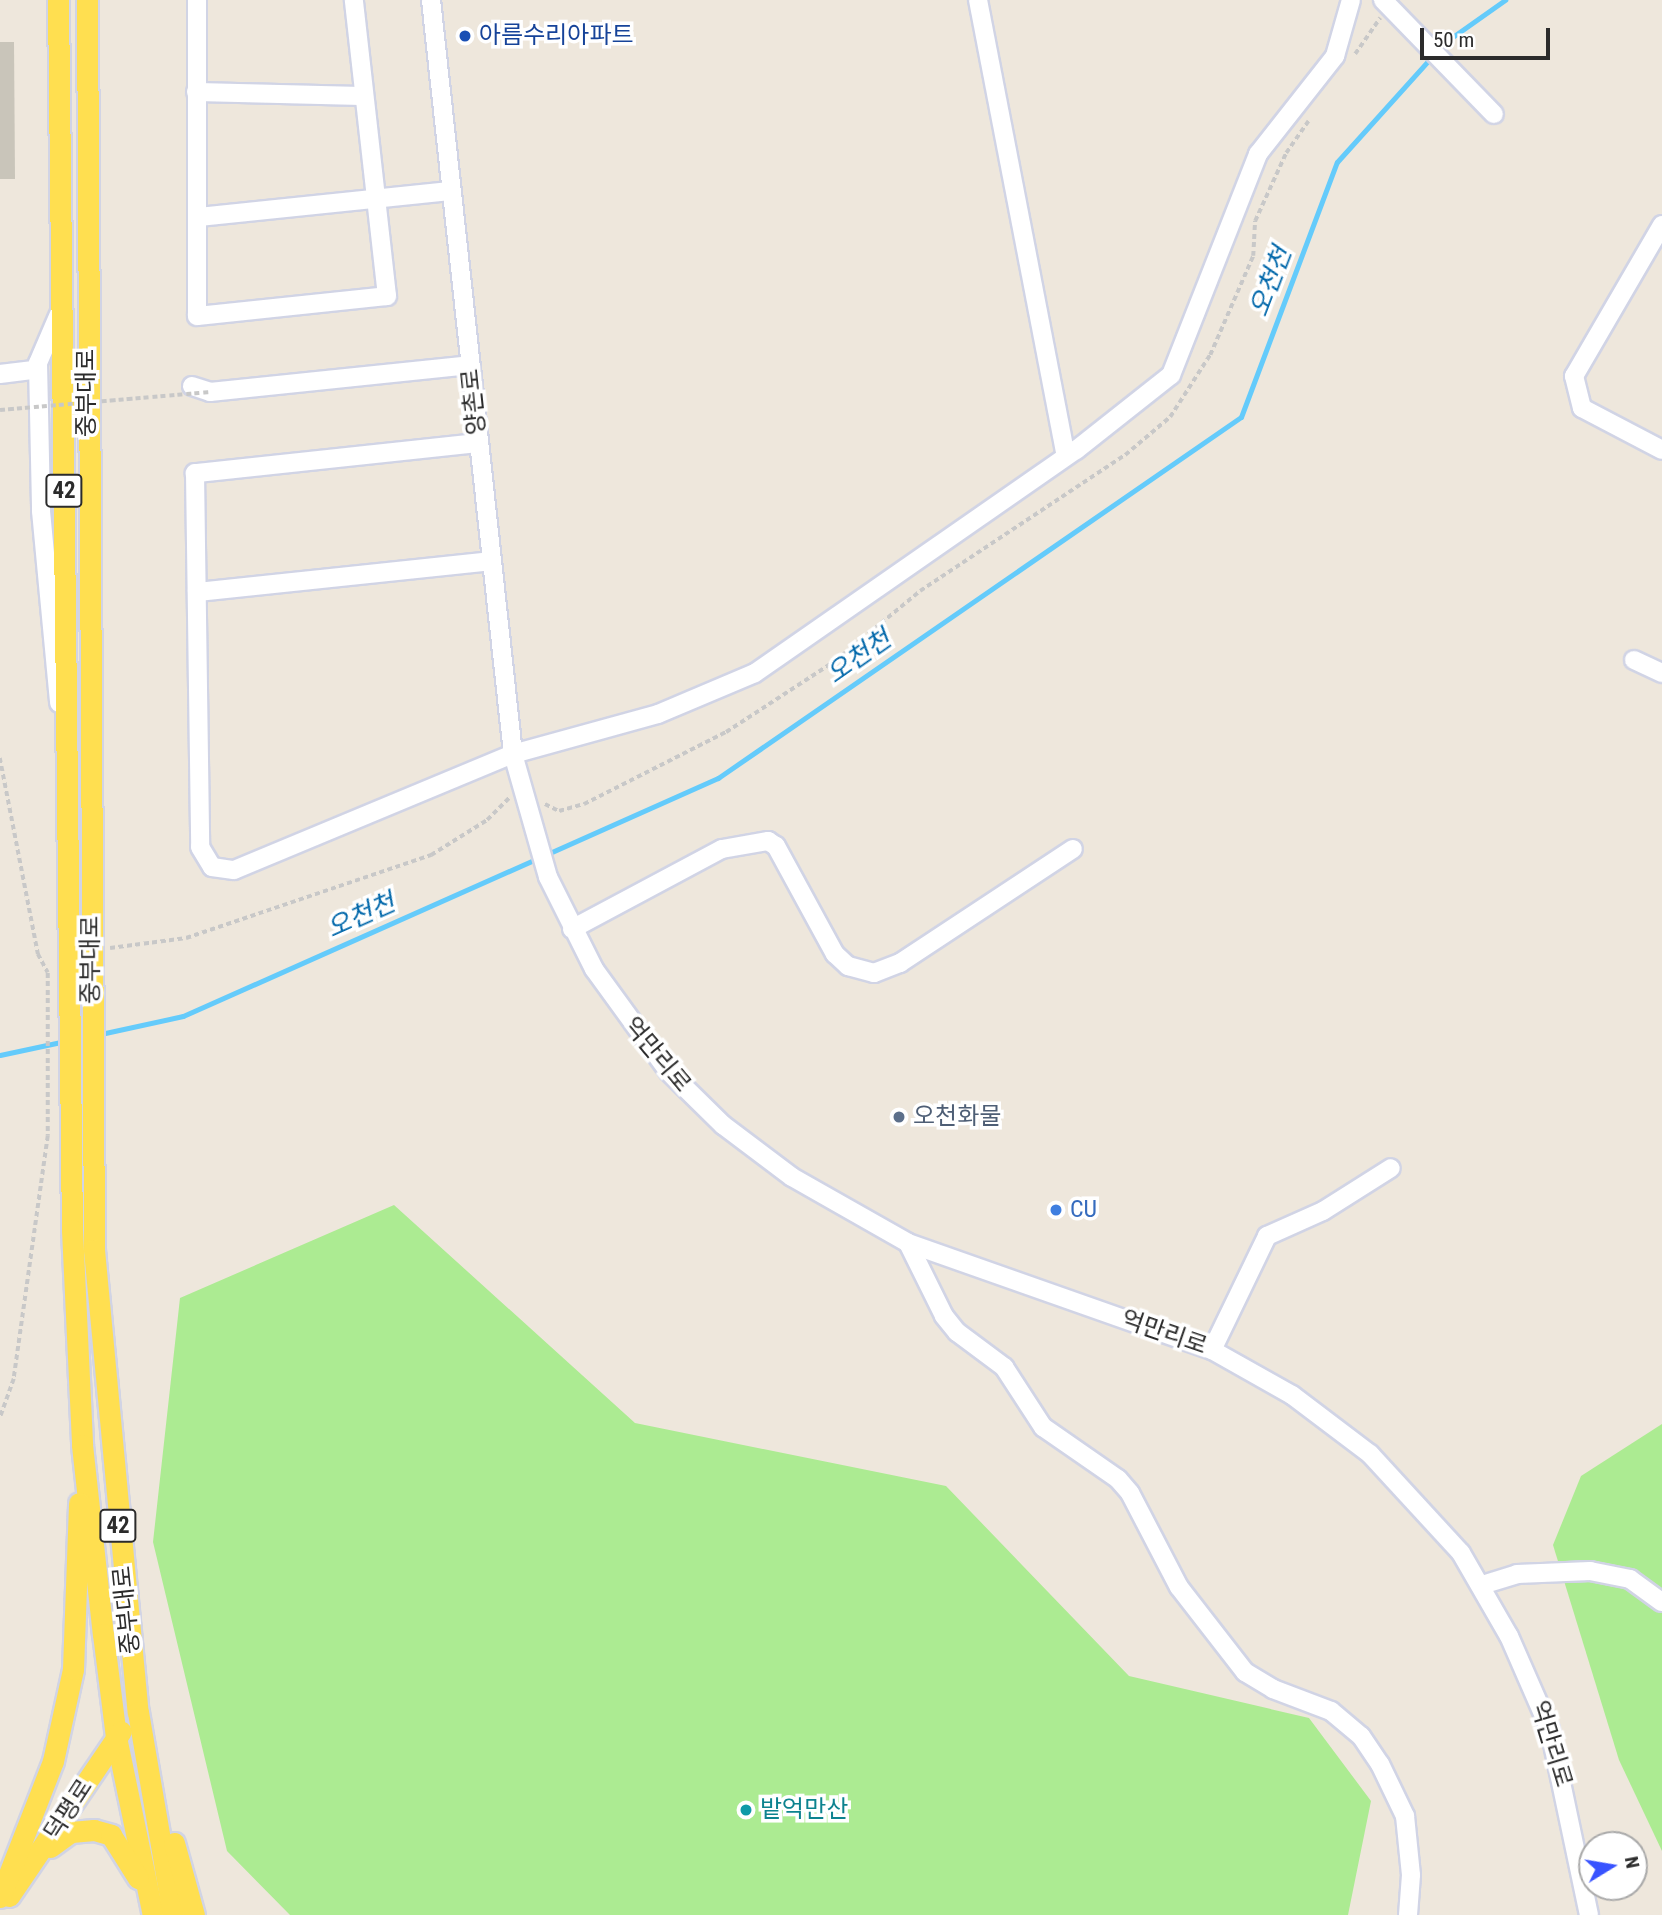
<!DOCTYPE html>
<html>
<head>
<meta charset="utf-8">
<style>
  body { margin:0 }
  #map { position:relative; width:1662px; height:1915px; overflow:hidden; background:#eee7dc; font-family:"Roboto Condensed","Noto Sans KR",sans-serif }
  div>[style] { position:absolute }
  .green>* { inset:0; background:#aceb92 }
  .stream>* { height:5px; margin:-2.5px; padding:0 2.5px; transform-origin:2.5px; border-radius:2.5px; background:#64cbfb }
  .building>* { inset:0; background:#c9c5ba }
  .path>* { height:3.5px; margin-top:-1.75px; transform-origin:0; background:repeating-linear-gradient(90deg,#c8c8c8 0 5px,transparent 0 8.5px) }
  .roads { filter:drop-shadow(2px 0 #d1d4e5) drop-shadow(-2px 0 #d1d4e5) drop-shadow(0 2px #d1d4e5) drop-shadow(0 -2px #d1d4e5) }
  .minor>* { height:18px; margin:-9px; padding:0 9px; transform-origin:9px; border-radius:9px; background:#fff }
  .major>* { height:21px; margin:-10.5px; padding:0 10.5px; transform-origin:10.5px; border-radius:10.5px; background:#ffdf50 }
  .path-bridge>* { height:3.5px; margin-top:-1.75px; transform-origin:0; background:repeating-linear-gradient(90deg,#c8c8c8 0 5px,transparent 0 8.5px) }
  .dots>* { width:19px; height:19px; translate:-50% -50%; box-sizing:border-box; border:4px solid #fff; border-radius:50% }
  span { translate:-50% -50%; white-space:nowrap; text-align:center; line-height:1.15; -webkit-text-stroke:7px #fff; paint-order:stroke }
  .shield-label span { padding:2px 5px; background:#fff; border:2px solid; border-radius:5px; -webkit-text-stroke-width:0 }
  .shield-label { font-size:23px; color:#2b2b2b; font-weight:700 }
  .transit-label { font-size:24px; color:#164399 }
  .left { translate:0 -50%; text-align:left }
  .street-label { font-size:24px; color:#2b2b2b }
  .service-label { font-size:24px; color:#4e5e75 }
  .shop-label { font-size:24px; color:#366cbe }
  .culture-label { font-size:24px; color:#0d838f }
  .water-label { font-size:26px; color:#0067aa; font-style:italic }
  .north { position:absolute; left:1578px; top:1831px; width:70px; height:70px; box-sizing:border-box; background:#fff; border:2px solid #aaa; border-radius:50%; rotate:79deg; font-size:19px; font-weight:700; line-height:28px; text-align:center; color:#2b2b2b }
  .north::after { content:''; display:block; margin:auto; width:24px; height:32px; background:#3853ff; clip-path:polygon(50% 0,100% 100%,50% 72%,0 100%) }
  .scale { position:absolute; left:1420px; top:28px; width:130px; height:32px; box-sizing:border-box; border:4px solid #2b2b2b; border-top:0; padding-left:9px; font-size:21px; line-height:24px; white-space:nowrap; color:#2b2b2b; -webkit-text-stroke:5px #fff; paint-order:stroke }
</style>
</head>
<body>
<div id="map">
  <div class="green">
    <div style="clip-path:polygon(394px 1205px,635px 1423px,946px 1486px,1129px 1676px,1309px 1718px,1371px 1801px,1348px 1915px,290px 1915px,227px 1851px,153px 1542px,180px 1298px)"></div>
    <div style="clip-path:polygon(1662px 1424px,1662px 1851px,1619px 1760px,1553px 1545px,1581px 1476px)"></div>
  </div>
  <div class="stream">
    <div style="left:96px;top:1035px;width:89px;rotate:-12.3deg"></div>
    <div style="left:183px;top:1016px;width:586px;rotate:-23.98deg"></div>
    <div style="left:718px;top:778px;width:635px;rotate:-34.62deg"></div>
    <div style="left:1241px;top:417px;width:272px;rotate:-69.4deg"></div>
    <div style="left:1337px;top:162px;width:160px;rotate:-48deg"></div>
    <div style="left:1444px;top:43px;width:75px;rotate:-35.2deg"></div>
    <div style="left:0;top:1055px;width:67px;rotate:-12deg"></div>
  </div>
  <div class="building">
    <div style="clip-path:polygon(0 42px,14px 42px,15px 179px,0 179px)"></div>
  </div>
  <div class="path">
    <div style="left:1355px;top:54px;width:44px;rotate:-55.2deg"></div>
    <div style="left:0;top:758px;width:200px;rotate:79deg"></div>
    <div style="left:38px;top:954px;width:21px;rotate:62deg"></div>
    <div style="left:48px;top:973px;width:163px;rotate:90deg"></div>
    <div style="left:48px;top:1136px;width:245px;rotate:98deg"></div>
    <div style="left:14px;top:1379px;width:41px;rotate:109.7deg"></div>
    <div style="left:545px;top:804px;width:16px;rotate:27deg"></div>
    <div style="left:559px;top:811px;width:26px;rotate:-16deg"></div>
    <div style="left:584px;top:804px;width:159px;rotate:-26.9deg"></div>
    <div style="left:726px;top:732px;width:130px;rotate:-33.1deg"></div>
    <div style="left:835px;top:661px;width:110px;rotate:-39.5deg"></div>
    <div style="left:920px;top:591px;width:246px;rotate:-33.6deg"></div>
    <div style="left:1125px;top:455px;width:59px;rotate:-40.2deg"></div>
    <div style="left:1170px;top:417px;width:74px;rotate:-57.2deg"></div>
    <div style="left:1210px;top:355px;width:108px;rotate:-66.5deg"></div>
    <div style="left:1253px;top:256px;width:35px;rotate:-87deg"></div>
    <div style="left:1255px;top:221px;width:75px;rotate:-65.5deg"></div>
    <div style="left:1286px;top:153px;width:39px;rotate:-55deg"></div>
    <div style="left:110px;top:948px;width:77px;rotate:-7.5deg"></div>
    <div style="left:186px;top:938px;width:259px;rotate:-18.7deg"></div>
    <div style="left:431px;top:855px;width:66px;rotate:-32deg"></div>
    <div style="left:487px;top:820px;width:31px;rotate:-45deg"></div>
  </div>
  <div class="roads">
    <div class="minor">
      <div style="left:197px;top:0;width:316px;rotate:90deg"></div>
      <div style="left:197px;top:316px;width:191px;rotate:-6deg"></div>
      <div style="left:387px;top:296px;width:298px;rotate:-96.4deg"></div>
      <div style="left:431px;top:0;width:758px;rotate:83.79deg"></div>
      <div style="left:513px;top:754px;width:128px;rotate:74.1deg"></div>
      <div style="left:548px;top:877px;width:103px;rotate:63.4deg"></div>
      <div style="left:594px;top:969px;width:126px;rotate:54deg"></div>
      <div style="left:668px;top:1071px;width:77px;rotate:44.5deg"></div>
      <div style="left:723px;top:1125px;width:86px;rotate:37deg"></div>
      <div style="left:792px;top:1177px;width:133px;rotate:29.6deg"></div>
      <div style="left:908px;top:1243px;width:322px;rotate:19.4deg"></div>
      <div style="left:1212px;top:1350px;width:92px;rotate:29.4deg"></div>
      <div style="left:1292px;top:1395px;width:98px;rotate:37.1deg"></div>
      <div style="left:1370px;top:1454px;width:134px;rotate:47.4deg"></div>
      <div style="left:1461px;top:1553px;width:96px;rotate:60deg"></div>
      <div style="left:1509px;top:1636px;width:103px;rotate:66.4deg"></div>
      <div style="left:1550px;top:1730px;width:189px;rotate:78.1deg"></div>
      <div style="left:978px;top:0;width:464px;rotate:79.1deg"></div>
      <div style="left:1383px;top:0;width:159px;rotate:45.8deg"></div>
      <div style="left:196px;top:92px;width:167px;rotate:1.4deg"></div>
      <div style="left:198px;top:217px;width:254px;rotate:-5.9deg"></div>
      <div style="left:1662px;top:225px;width:175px;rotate:120.2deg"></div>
      <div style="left:1574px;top:376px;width:33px;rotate:76deg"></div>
      <div style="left:1582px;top:408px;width:90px;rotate:27.7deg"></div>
      <div style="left:59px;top:314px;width:53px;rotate:113.2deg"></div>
      <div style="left:38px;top:363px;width:148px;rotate:88.8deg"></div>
      <div style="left:41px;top:511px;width:193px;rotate:84.6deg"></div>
      <div style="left:0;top:374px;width:38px;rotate:-7deg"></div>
      <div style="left:192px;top:386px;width:19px;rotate:18deg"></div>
      <div style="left:210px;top:392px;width:261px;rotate:-5.9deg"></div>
      <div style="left:478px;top:443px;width:285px;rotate:173.9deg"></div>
      <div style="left:195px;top:473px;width:374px;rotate:89.2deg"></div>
      <div style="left:200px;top:847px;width:23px;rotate:59deg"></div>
      <div style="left:212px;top:867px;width:22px;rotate:8deg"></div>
      <div style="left:234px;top:870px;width:302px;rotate:-22.6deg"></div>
      <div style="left:513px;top:754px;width:150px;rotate:-15.4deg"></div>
      <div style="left:658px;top:714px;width:105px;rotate:-22.9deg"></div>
      <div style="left:755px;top:673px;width:391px;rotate:-34.8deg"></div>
      <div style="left:1076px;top:450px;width:121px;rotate:-38.3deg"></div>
      <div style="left:1171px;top:375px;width:238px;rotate:-68.5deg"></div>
      <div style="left:1258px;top:154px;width:125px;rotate:-51.8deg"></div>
      <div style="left:1335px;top:56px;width:58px;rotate:-74.1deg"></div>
      <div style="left:197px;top:592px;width:295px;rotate:-6deg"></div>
      <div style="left:1634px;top:660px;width:31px;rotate:25deg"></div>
      <div style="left:572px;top:929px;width:170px;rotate:-28.1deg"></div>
      <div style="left:722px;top:849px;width:47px;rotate:-9.9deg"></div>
      <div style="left:768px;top:841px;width:9px;rotate:32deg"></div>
      <div style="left:776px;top:846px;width:123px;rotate:61.4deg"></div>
      <div style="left:835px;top:954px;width:18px;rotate:43deg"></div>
      <div style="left:848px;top:966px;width:27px;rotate:15deg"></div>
      <div style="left:874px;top:973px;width:28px;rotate:-21deg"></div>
      <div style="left:900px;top:963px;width:207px;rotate:-33.4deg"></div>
      <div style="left:908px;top:1243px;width:81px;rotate:63.7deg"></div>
      <div style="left:944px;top:1316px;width:21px;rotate:51deg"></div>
      <div style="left:957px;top:1332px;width:59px;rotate:36.7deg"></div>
      <div style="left:1004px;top:1367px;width:72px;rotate:57deg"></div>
      <div style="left:1043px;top:1427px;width:91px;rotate:34.7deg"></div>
      <div style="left:1118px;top:1479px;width:18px;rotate:49deg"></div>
      <div style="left:1130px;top:1493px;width:106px;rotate:62.5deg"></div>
      <div style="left:1179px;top:1587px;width:108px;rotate:52.2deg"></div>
      <div style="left:1245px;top:1672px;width:33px;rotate:31deg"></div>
      <div style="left:1273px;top:1689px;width:62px;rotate:20.8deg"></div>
      <div style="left:1331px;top:1711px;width:39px;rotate:40deg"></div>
      <div style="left:1361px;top:1736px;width:34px;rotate:56deg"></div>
      <div style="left:1380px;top:1764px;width:58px;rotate:64.3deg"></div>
      <div style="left:1405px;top:1816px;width:59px;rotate:84.2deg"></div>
      <div style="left:1411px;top:1875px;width:40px;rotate:94.3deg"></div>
      <div style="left:1212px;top:1350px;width:127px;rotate:-64.2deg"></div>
      <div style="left:1267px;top:1236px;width:61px;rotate:-24.1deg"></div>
      <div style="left:1323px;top:1211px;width:80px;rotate:-32.3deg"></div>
      <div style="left:1482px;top:1585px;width:37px;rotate:-17deg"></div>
      <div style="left:1517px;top:1574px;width:73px;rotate:-2.4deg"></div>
      <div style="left:1590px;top:1571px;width:41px;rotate:11.3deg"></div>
      <div style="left:1630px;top:1579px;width:39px;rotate:36deg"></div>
    </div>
    <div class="major">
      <div style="left:58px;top:0;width:1230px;rotate:89.35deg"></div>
      <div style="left:72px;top:1230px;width:215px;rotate:87.3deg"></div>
      <div style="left:82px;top:1445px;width:190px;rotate:83.7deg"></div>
      <div style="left:103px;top:1634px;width:104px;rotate:82.8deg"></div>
      <div style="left:116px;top:1737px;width:182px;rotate:78.3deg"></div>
      <div style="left:87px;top:0;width:1250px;rotate:89.68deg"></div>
      <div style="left:94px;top:1250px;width:464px;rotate:84.6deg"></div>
      <div style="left:138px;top:1712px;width:206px;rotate:80.2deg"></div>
      <div style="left:174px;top:1843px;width:75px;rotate:74.5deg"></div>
      <div style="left:50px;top:1847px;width:26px;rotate:-36deg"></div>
      <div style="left:71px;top:1832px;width:23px;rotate:-5deg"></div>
      <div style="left:94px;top:1830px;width:18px;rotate:16deg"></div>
      <div style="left:111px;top:1835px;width:51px;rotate:57.9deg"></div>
      <div style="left:9px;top:1896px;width:199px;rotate:-55.8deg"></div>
      <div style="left:0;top:1897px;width:146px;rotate:-68.7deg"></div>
      <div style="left:53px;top:1761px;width:94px;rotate:-77.7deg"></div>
      <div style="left:73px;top:1669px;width:166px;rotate:-87.9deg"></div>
    </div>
  </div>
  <div class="path-bridge">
    <div style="left:0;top:410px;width:211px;rotate:-4.9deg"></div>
  </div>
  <div class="dots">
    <div style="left:465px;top:36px;background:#1a4fb4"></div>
    <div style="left:899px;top:1117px;background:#5c6f8a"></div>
    <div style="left:1056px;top:1210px;background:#3f7fe0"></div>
    <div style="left:746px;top:1810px;background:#0f9aa8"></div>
  </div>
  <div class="shield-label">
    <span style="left:64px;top:491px">42</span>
    <span style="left:118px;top:1526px">42</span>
  </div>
  <div class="transit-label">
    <span class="left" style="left:479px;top:36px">아름수리아파트</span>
  </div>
  <div class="street-label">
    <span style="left:87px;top:393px;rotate:-90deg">중부대로</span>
    <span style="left:474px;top:402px;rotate:-96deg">양촌로</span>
    <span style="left:91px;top:960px;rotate:-90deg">중부대로</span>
    <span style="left:657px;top:1055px;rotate:50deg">억만리로</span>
    <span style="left:1164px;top:1333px;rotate:19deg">억만리로</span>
    <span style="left:127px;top:1610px;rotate:-96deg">중부대로</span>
    <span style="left:1551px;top:1744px;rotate:73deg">억만리로</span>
    <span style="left:69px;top:1810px;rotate:-57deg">덕평로</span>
  </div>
  <div class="service-label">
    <span class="left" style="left:913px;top:1117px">오천화물</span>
  </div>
  <div class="shop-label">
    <span class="left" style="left:1070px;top:1210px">CU</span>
  </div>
  <div class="culture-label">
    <span class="left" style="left:760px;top:1810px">밭억만산</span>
  </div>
  <div class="water-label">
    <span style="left:1271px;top:282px;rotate:-69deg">오천천</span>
    <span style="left:859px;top:657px;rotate:-35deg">오천천</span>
    <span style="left:361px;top:916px;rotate:-24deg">오천천</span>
  </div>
  <div class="north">N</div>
  <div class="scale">50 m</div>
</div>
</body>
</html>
